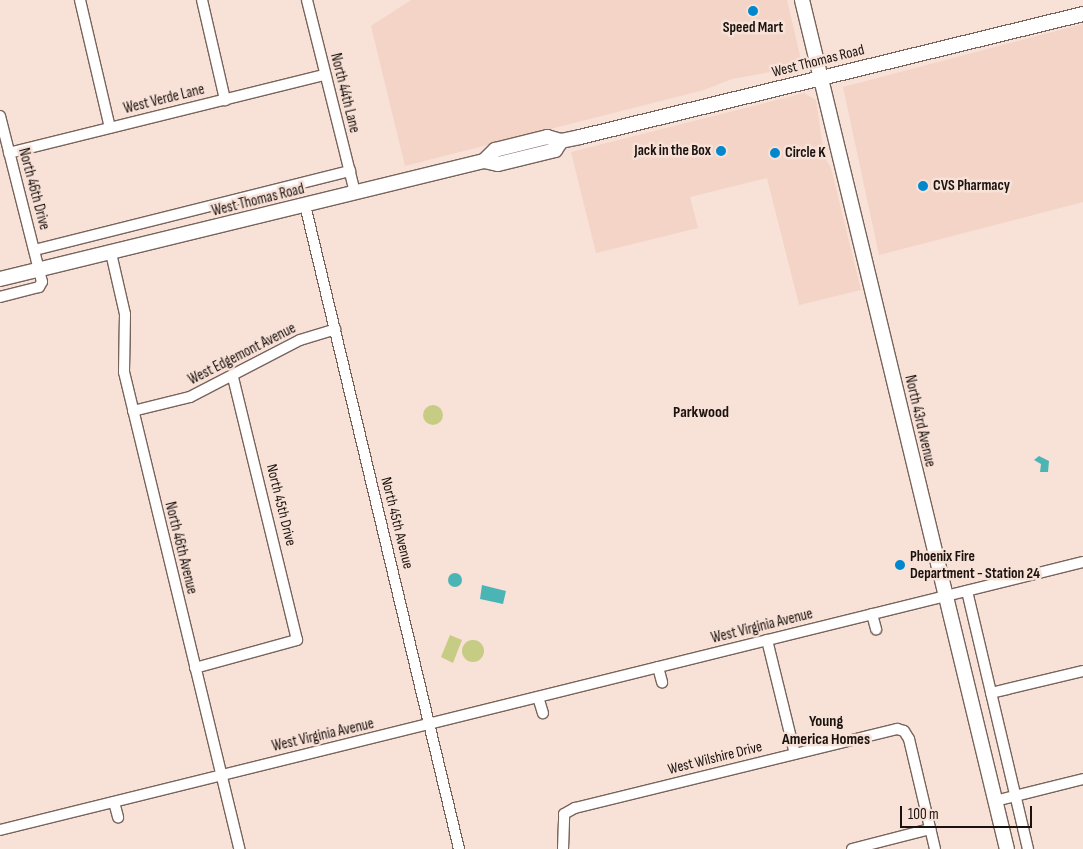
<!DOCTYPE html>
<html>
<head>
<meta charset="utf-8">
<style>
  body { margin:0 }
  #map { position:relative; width:1083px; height:849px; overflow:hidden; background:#f8e1d7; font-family:"Sofia Sans Condensed",sans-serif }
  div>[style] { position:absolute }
  .built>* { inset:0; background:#f3d4c7 }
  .green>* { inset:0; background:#c7cc84 }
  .round { border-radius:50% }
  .water>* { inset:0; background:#4bb5b6 }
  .roads { filter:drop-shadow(1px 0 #78645c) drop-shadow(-1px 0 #78645c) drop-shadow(0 1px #78645c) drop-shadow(0 -1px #78645c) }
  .minor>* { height:10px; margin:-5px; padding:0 5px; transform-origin:5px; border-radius:5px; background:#fff }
  .secondary>* { height:14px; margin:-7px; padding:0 7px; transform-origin:7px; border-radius:7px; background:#fff }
  .dots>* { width:14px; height:14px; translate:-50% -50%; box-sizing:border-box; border:2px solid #f8e1d7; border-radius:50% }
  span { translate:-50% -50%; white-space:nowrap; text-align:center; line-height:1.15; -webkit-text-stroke:5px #f8e1d7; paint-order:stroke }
  .poi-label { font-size:15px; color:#19120e; font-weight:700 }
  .right { translate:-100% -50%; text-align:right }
  .left { translate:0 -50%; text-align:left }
  .street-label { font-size:15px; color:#19120e }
  .neighbourhood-label { font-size:16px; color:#19120e; font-weight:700 }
  .scale { position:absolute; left:900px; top:806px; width:132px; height:22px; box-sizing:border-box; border:2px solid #19120e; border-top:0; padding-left:6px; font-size:15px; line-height:18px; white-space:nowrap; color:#19120e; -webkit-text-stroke:4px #f8e1d7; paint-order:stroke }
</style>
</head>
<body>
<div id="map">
  <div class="built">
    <div style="clip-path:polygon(411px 0,787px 0,801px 60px,792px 68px,732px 79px,704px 90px,405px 166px,371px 26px)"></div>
    <div style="clip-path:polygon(1083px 24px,1083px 202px,879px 255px,843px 87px)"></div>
    <div style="clip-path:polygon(804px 93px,816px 100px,824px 156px,831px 168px,861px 290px,799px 305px,767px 178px,690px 197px,698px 228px,596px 253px,571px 152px)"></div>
  </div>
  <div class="green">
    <div class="round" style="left:423px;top:405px;width:20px;height:20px"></div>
    <div style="clip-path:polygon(450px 635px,462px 640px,453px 663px,441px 657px)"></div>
    <div class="round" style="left:462px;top:640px;width:22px;height:22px"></div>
  </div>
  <div class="water">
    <div style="clip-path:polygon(1039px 456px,1049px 461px,1048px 472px,1040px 472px,1041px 464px,1034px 460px)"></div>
    <div class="round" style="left:448px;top:573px;width:14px;height:14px"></div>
    <div style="clip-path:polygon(482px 585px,506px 591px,503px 604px,480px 599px)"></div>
  </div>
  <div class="roads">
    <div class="minor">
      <div style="left:80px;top:0;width:131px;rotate:76.8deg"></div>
      <div style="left:202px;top:0;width:103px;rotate:77deg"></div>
      <div style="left:307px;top:0;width:199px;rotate:76deg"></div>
      <div style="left:0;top:116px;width:171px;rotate:75.8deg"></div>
      <div style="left:42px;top:282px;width:6px;rotate:121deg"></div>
      <div style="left:39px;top:287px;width:40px;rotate:165.6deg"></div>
      <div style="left:9px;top:153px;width:325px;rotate:-13.9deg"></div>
      <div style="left:305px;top:205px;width:662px;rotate:76.55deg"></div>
      <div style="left:35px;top:250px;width:325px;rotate:-14.1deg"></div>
      <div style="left:111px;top:253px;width:63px;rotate:77.1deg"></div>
      <div style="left:125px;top:314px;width:58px;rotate:91deg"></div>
      <div style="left:124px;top:372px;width:491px;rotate:76.4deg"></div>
      <div style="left:133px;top:411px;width:59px;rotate:-13.8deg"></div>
      <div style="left:190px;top:397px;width:124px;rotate:-27.4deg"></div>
      <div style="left:300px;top:340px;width:37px;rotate:-17deg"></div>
      <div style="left:967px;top:591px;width:265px;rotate:76.7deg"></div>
      <div style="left:872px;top:614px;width:16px;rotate:75deg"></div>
      <div style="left:767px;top:640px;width:117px;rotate:76.2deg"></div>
      <div style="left:658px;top:667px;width:16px;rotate:75deg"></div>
      <div style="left:195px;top:668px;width:106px;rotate:-15.4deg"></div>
      <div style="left:297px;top:640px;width:270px;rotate:-103.7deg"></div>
      <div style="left:991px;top:693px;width:95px;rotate:-13.4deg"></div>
      <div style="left:538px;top:697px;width:17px;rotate:73deg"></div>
      <div style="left:995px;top:801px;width:91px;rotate:-14deg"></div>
      <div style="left:114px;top:802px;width:16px;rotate:75deg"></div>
      <div style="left:0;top:830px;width:1116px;rotate:-13.9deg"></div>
      <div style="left:563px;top:849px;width:35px;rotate:-88deg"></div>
      <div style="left:564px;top:814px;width:13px;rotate:-29deg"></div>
      <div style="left:575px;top:808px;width:332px;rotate:-13.8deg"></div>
      <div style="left:897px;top:729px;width:7px;rotate:16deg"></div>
      <div style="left:904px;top:731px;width:9px;rotate:58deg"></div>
      <div style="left:909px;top:739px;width:113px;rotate:76.7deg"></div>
      <div style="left:852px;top:849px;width:81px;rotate:-14.4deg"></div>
    </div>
    <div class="secondary">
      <div style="left:802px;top:0;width:873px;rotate:76.43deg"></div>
      <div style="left:484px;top:161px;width:14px;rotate:12deg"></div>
      <div style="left:498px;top:164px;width:59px;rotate:-13.8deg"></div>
      <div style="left:555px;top:150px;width:11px;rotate:-56deg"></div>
      <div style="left:0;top:279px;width:498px;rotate:-13.7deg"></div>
      <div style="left:484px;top:161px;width:16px;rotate:-45deg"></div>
      <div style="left:495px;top:150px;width:54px;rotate:-14deg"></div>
      <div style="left:547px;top:137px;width:15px;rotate:16deg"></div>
      <div style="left:561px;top:141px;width:19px;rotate:-12deg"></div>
      <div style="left:580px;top:137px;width:518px;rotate:-13.74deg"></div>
    </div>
  </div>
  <div class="dots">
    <div style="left:753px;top:11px;background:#0087ce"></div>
    <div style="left:721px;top:151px;background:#0087ce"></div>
    <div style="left:775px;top:153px;background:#0087ce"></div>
    <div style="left:923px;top:186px;background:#0087ce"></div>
    <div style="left:900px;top:565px;background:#0087ce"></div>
  </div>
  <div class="poi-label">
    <span style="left:753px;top:28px">Speed Mart</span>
    <span class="right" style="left:711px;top:151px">Jack in the Box</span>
    <span class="left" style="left:785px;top:153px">Circle K</span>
    <span class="left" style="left:933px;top:186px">CVS Pharmacy</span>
    <span class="left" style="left:910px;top:565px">Phoenix Fire<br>Department - Station 24</span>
  </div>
  <div class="street-label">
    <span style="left:818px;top:61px;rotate:-14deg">West Thomas Road</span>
    <span style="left:345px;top:93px;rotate:76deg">North 44th Lane</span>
    <span style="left:164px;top:99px;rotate:-14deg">West Verde Lane</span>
    <span style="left:34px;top:189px;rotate:75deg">North 46th Drive</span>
    <span style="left:258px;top:200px;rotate:-14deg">West Thomas Road</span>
    <span style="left:242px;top:354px;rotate:-27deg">West Edgemont Avenue</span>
    <span style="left:920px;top:421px;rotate:77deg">North 43rd Avenue</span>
    <span style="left:281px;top:505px;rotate:76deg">North 45th Drive</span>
    <span style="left:397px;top:523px;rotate:76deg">North 45th Avenue</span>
    <span style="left:181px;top:548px;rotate:76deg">North 46th Avenue</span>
    <span style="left:762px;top:626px;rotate:-14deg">West Virginia Avenue</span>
    <span style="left:323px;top:735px;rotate:-13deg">West Virginia Avenue</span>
    <span style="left:715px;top:758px;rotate:-14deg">West Wilshire Drive</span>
  </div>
  <div class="neighbourhood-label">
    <span style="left:701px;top:413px">Parkwood</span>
    <span style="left:826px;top:731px">Young<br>America Homes</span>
  </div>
  <div class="scale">100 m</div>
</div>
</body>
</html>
